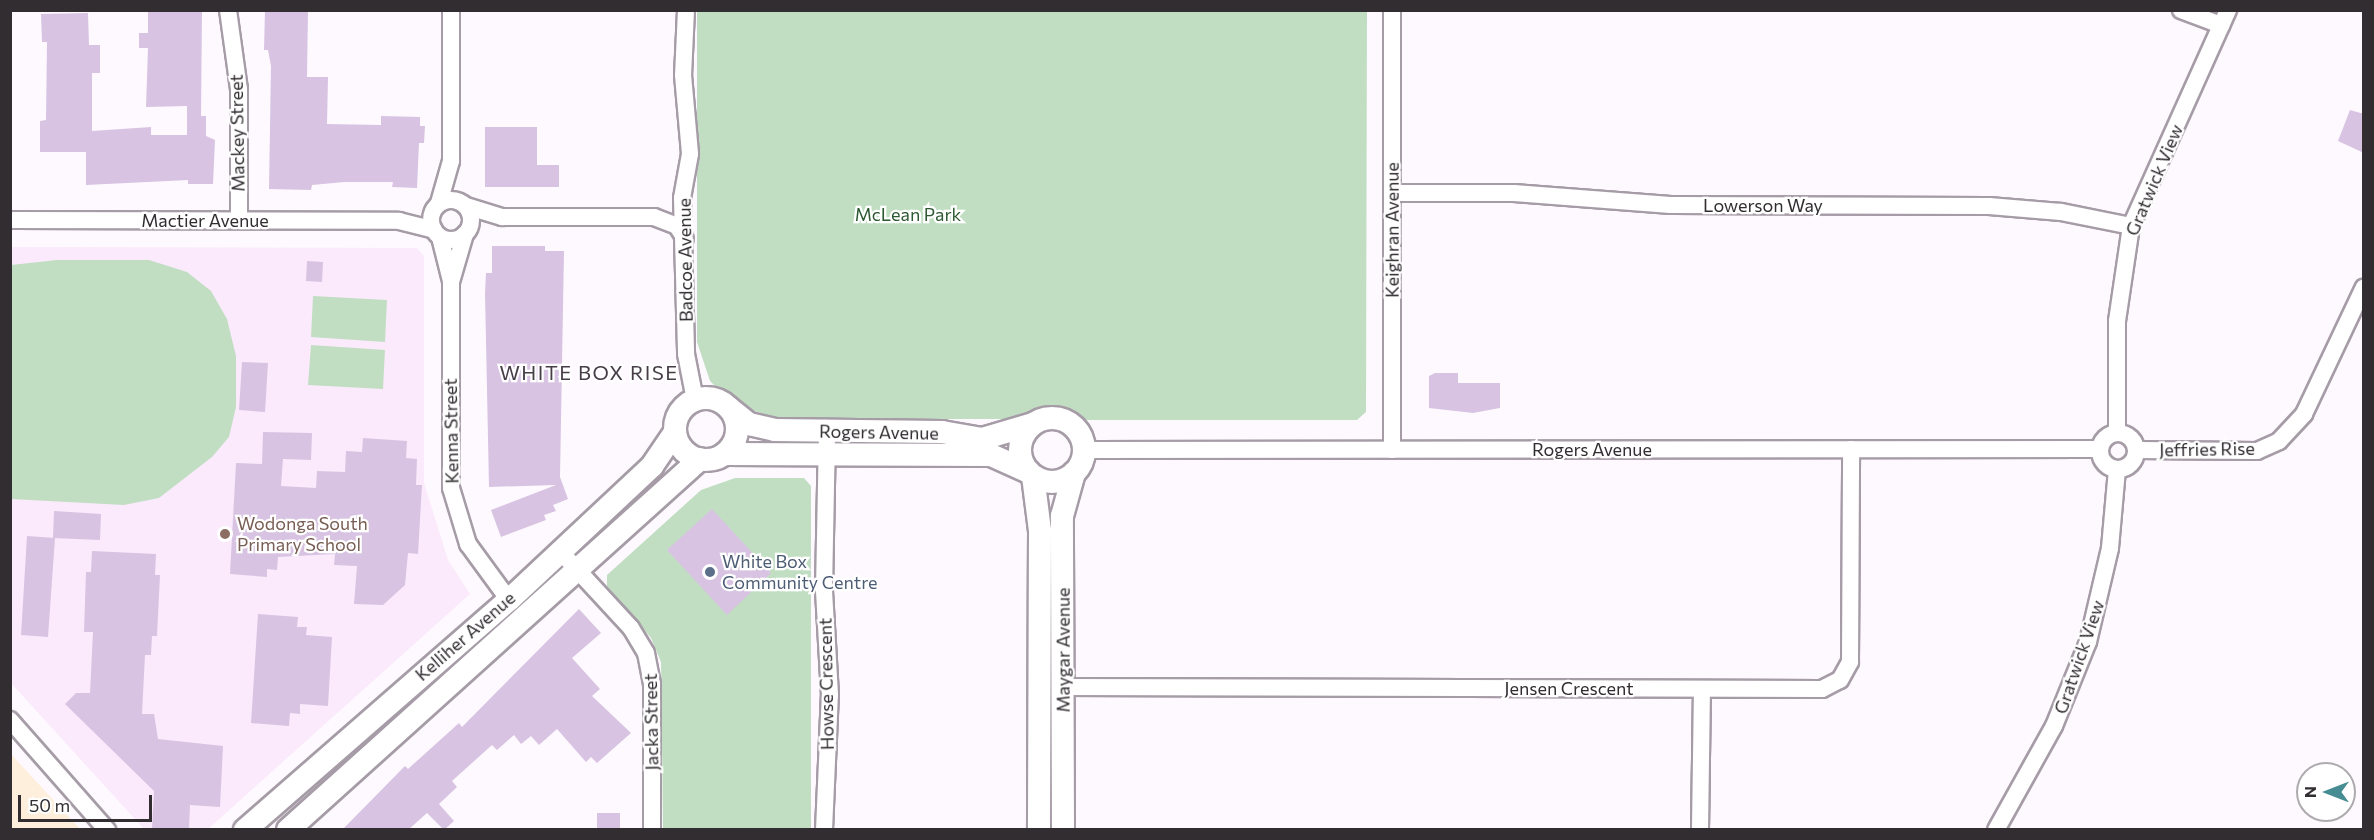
<!DOCTYPE html>
<html>
<head>
<meta charset="utf-8">
<style>
  body { margin:0 }
  #map { position:relative; width:2374px; height:840px; overflow:hidden; background:#fef9fe; font-family:Commissioner,sans-serif }
  div>[style] { position:absolute }
  .commercial>* { inset:0; background:#fdefdb }
  .built>* { inset:0; background:#fbeafc }
  .green>* { inset:0; background:#c1dec3 }
  .building>* { inset:0; background:#d8c3e2 }
  .roads { filter:drop-shadow(2px 0 #a69ca7) drop-shadow(-2px 0 #a69ca7) drop-shadow(0 2px #a69ca7) drop-shadow(0 -2px #a69ca7) }
  .street>* { height:16px; margin:-8px; padding:0 8px; transform-origin:8px; border-radius:8px; background:#fff }
  .street>.ring { margin:-8px; padding:0; box-sizing:content-box; background:none; border:16px solid #fff; border-radius:50% }
  .secondary>* { height:22px; margin:-11px; padding:0 11px; transform-origin:11px; border-radius:11px; background:#fff }
  .secondary>.ring { margin:-11px; padding:0; box-sizing:content-box; background:none; border:22px solid #fff; border-radius:50% }
  .dots>* { width:16px; height:16px; translate:-50% -50%; box-sizing:border-box; border:3px solid #fff; border-radius:50% }
  span { translate:-50% -50%; white-space:nowrap; text-align:center; line-height:1.15; -webkit-text-stroke:4.5px #fff; paint-order:stroke }
  .street-label { font-size:18px; color:#312d31 }
  .park-label { font-size:18px; color:#2c5832 }
  .education-label { font-size:18px; color:#785e54 }
  .left { translate:0 -50%; text-align:left }
  .service-label { font-size:18px; color:#4e5e75 }
  .neighbourhood-label { font-size:20px; color:#463d47; letter-spacing:1.5px }
  .frame { position:absolute; inset:0; border:12px solid #312d31; pointer-events:none }
  .north { position:absolute; left:2296px; top:762px; width:60px; height:60px; box-sizing:border-box; background:#fff; border:2px solid #adabad; border-radius:50%; rotate:270deg; font-size:16px; font-weight:700; line-height:24px; text-align:center; color:#312d31 }
  .north::after { content:''; display:block; margin:auto; width:21px; height:27px; background:#458d93; clip-path:polygon(50% 0,100% 100%,50% 72%,0 100%) }
  .scale { position:absolute; left:18px; top:795px; width:134px; height:27px; box-sizing:border-box; border:3px solid #312d31; border-top:0; padding-left:8px; font-size:18px; line-height:21px; white-space:nowrap; color:#312d31; -webkit-text-stroke:4px #fff; paint-order:stroke }
</style>
</head>
<body>
<div id="map">
  <div class="commercial">
    <div style="clip-path:polygon(10px 754px,11px 754px,80px 829px,11px 829px)"></div>
  </div>
  <div class="built">
    <div style="clip-path:polygon(11px 247px,417px 248px,424px 256px,424px 483px,448px 560px,470px 594px,208px 829px,144px 829px,11px 683px)"></div>
  </div>
  <div class="green">
    <div style="clip-path:polygon(697px 11px,1367px 11px,1366px 412px,1357px 420px,1084px 420px,1063px 411px,1037px 411px,1015px 419px,778px 419px,732px 403px,710px 381px,697px 342px)"></div>
    <div style="clip-path:polygon(57px 260px,149px 260px,187px 272px,211px 291px,227px 319px,236px 356px,236px 407px,229px 437px,212px 457px,159px 498px,124px 505px,11px 499px,11px 265px)"></div>
    <div style="clip-path:polygon(313px 296px,387px 300px,385px 342px,311px 337px)"></div>
    <div style="clip-path:polygon(311px 345px,385px 350px,383px 389px,308px 385px)"></div>
    <div style="clip-path:polygon(735px 478px,804px 478px,811px 486px,811px 829px,663px 829px,661px 662px,651px 638px,607px 586px,607px 575px,701px 490px)"></div>
  </div>
  <div class="building">
    <div style="clip-path:polygon(148px 10px,202px 10px,201px 116px,206px 116px,206px 136px,215px 140px,213px 184px,188px 184px,188px 180px,86px 185px,86px 152px,40px 152px,40px 121px,46px 120px,47px 42px,42px 42px,41px 14px,88px 13px,89px 45px,100px 45px,100px 73px,92px 73px,92px 131px,151px 127px,151px 135px,187px 135px,187px 106px,146px 107px,148px 48px,139px 48px,139px 33px,148px 33px)"></div>
    <div style="clip-path:polygon(265px 10px,308px 10px,307px 77px,328px 77px,327px 124px,381px 125px,381px 116px,420px 117px,420px 126px,425px 126px,424px 143px,419px 143px,417px 188px,392px 187px,393px 182px,344px 182px,312px 185px,311px 190px,269px 189px,271px 66px,268px 50px,264px 50px)"></div>
    <div style="clip-path:polygon(2350px 110px,2364px 114px,2364px 153px,2338px 141px)"></div>
    <div style="clip-path:polygon(485px 127px,537px 127px,537px 165px,559px 165px,559px 187px,485px 187px)"></div>
    <div style="clip-path:polygon(492px 246px,545px 246px,545px 251px,564px 251px,560px 477px,568px 499px,553px 505px,556px 511px,544px 515px,546px 520px,501px 537px,491px 510px,556px 485px,489px 487px,485px 293px,486px 273px,492px 273px)"></div>
    <div style="clip-path:polygon(307px 261px,323px 262px,322px 282px,306px 281px)"></div>
    <div style="clip-path:polygon(242px 362px,268px 363px,265px 412px,239px 410px)"></div>
    <div style="clip-path:polygon(1435px 373px,1458px 373px,1458px 383px,1500px 383px,1500px 408px,1473px 413px,1429px 408px,1429px 376px)"></div>
    <div style="clip-path:polygon(263px 432px,312px 433px,311px 460px,283px 459px,281px 486px,316px 488px,317px 471px,345px 472px,346px 451px,362px 452px,363px 438px,407px 441px,406px 458px,417px 459px,416px 485px,422px 485px,418px 554px,408px 553px,405px 585px,383px 605px,354px 604px,357px 566px,334px 565px,335px 554px,278px 557px,277px 570px,267px 569px,267px 577px,230px 574px,236px 463px,262px 464px)"></div>
    <div style="clip-path:polygon(712px 509px,771px 573px,727px 615px,667px 550px)"></div>
    <div style="clip-path:polygon(54px 511px,101px 514px,100px 540px,53px 538px)"></div>
    <div style="clip-path:polygon(27px 536px,55px 538px,48px 637px,21px 635px)"></div>
    <div style="clip-path:polygon(92px 551px,156px 554px,155px 575px,160px 575px,157px 636px,152px 636px,151px 655px,145px 655px,142px 714px,154px 714px,158px 739px,223px 746px,220px 807px,190px 805px,189px 830px,152px 828px,154px 791px,65px 704px,76px 693px,90px 693px,93px 632px,84px 632px,86px 572px,91px 572px)"></div>
    <div style="clip-path:polygon(579px 609px,601px 633px,572px 658px,600px 689px,592px 696px,631px 733px,597px 763px,591px 757px,586px 762px,557px 729px,539px 745px,531px 736px,521px 744px,514px 735px,497px 750px,492px 745px,452px 781px,457px 787px,439px 804px,454px 821px,444px 830px,427px 813px,408px 830px,342px 830px,405px 766px,408px 769px,459px 723px,462px 727px)"></div>
    <div style="clip-path:polygon(258px 614px,298px 617px,297px 627px,307px 627px,306px 635px,332px 637px,328px 706px,300px 704px,300px 714px,290px 713px,289px 726px,251px 723px)"></div>
    <div style="clip-path:polygon(597px 813px,620px 813px,620px 830px,597px 830px)"></div>
  </div>
  <div class="roads">
    <div class="street">
      <div style="left:228px;top:10px;width:80px;rotate:82.1deg"></div>
      <div style="left:239px;top:89px;width:131px;rotate:90deg"></div>
      <div style="left:686px;top:10px;width:65px;rotate:92.6deg"></div>
      <div style="left:683px;top:75px;width:79px;rotate:84.9deg"></div>
      <div style="left:690px;top:154px;width:45px;rotate:100.3deg"></div>
      <div style="left:682px;top:198px;width:156px;rotate:88.5deg"></div>
      <div style="left:686px;top:354px;width:47px;rotate:78.9deg"></div>
      <div style="left:1392px;top:10px;width:440px;rotate:90deg"></div>
      <div style="left:2181px;top:10px;width:43px;rotate:20.6deg"></div>
      <div style="left:1392px;top:193px;width:122px"></div>
      <div style="left:1514px;top:193px;width:157px;rotate:4.4deg"></div>
      <div style="left:1671px;top:205px;width:318px;rotate:0.2deg"></div>
      <div style="left:1989px;top:206px;width:72px;rotate:4.8deg"></div>
      <div style="left:2061px;top:212px;width:71px;rotate:11.3deg"></div>
      <div class="ring" style="left:431px;top:200px;width:24px;height:24px"></div>
      <div style="left:439px;top:203px;width:44px;rotate:-74.1deg"></div>
      <div style="left:451px;top:161px;width:151px;rotate:-90deg"></div>
      <div style="left:466px;top:206px;width:38px;rotate:17deg"></div>
      <div style="left:502px;top:217px;width:152px"></div>
      <div style="left:654px;top:217px;width:25px;rotate:21deg"></div>
      <div style="left:677px;top:226px;width:15px;rotate:58deg"></div>
      <div style="left:10px;top:220px;width:389px;rotate:0.1deg"></div>
      <div style="left:399px;top:221px;width:36px;rotate:14deg"></div>
      <div style="left:465px;top:234px;width:50px;rotate:106.3deg"></div>
      <div style="left:451px;top:282px;width:206px;rotate:90deg"></div>
      <div style="left:451px;top:488px;width:59px;rotate:73.1deg"></div>
      <div style="left:468px;top:544px;width:69px;rotate:53.8deg"></div>
      <div style="left:440px;top:237px;width:45px;rotate:76deg"></div>
      <div style="left:2117px;top:432px;width:111px;rotate:-90deg"></div>
      <div style="left:2117px;top:321px;width:96px;rotate:-81.6deg"></div>
      <div style="left:2131px;top:226px;width:237px;rotate:-65.8deg"></div>
      <div class="ring" style="left:2100px;top:433px;width:20px;height:20px"></div>
      <div style="left:1083px;top:450px;width:1017px;rotate:-0.06deg"></div>
      <div style="left:2137px;top:450px;width:120px;rotate:0.5deg"></div>
      <div style="left:2257px;top:451px;width:24px;rotate:-24deg"></div>
      <div style="left:2279px;top:441px;width:37px;rotate:-47deg"></div>
      <div style="left:2304px;top:414px;width:140px;rotate:-64.7deg"></div>
      <div style="left:559px;top:550px;width:106px;rotate:47.3deg"></div>
      <div style="left:631px;top:628px;width:29px;rotate:59deg"></div>
      <div style="left:646px;top:653px;width:32px;rotate:79deg"></div>
      <div style="left:652px;top:684px;width:146px;rotate:90deg"></div>
      <div style="left:1063px;top:687px;width:759px;rotate:0.15deg"></div>
      <div style="left:1822px;top:689px;width:20px;rotate:-27deg"></div>
      <div style="left:1840px;top:680px;width:21px;rotate:-61deg"></div>
      <div style="left:1850px;top:662px;width:213px;rotate:-89.7deg"></div>
      <div style="left:10px;top:720px;width:147px;rotate:48.6deg"></div>
      <div style="left:824px;top:830px;width:135px;rotate:-87.5deg"></div>
      <div style="left:830px;top:695px;width:105px;rotate:-93.3deg"></div>
      <div style="left:824px;top:590px;width:159px;rotate:-88.9deg"></div>
      <div style="left:1700px;top:830px;width:141px;rotate:-89.2deg"></div>
      <div style="left:1996px;top:830px;width:119px;rotate:-60.9deg"></div>
      <div style="left:2054px;top:726px;width:91px;rotate:-68deg"></div>
      <div style="left:2088px;top:642px;width:97px;rotate:-76.8deg"></div>
      <div style="left:2110px;top:548px;width:79px;rotate:-84.9deg"></div>
    </div>
    <div class="secondary">
      <div class="ring" style="left:675px;top:398px;width:40px;height:40px"></div>
      <div style="left:729px;top:408px;width:26px;rotate:39deg"></div>
      <div style="left:749px;top:424px;width:27px;rotate:13deg"></div>
      <div style="left:775px;top:430px;width:167px;rotate:0.7deg"></div>
      <div style="left:942px;top:432px;width:41px;rotate:9.9deg"></div>
      <div style="left:982px;top:439px;width:53px;rotate:-16.4deg"></div>
      <div class="ring" style="left:1020px;top:418px;width:42px;height:42px"></div>
      <div style="left:725px;top:454px;width:266px;rotate:0.2deg"></div>
      <div style="left:991px;top:455px;width:42px;rotate:24.1deg"></div>
      <div style="left:1033px;top:476px;width:55px;rotate:82.7deg"></div>
      <div style="left:1040px;top:531px;width:299px;rotate:90.2deg"></div>
      <div style="left:245px;top:830px;width:350px;rotate:-41.1deg"></div>
      <div style="left:509px;top:600px;width:196px;rotate:-43.1deg"></div>
      <div style="left:652px;top:466px;width:41px;rotate:-55.9deg"></div>
      <div style="left:288px;top:830px;width:554px;rotate:-42deg"></div>
      <div style="left:1063px;top:830px;width:314px;rotate:-90.2deg"></div>
      <div style="left:1062px;top:516px;width:45px;rotate:-74.4deg"></div>
    </div>
  </div>
  <div class="dots">
    <div style="left:225px;top:534px;background:#8d6e63"></div>
    <div style="left:710px;top:572px;background:#5c6f8a"></div>
  </div>
  <div class="street-label">
    <span style="left:237px;top:133px;rotate:-91deg">Mackey Street</span>
    <span style="left:2154px;top:180px;rotate:-67deg">Gratwick View</span>
    <span style="left:1763px;top:205px">Lowerson Way</span>
    <span style="left:205px;top:220px">Mactier Avenue</span>
    <span style="left:1392px;top:230px;rotate:-90deg">Keighran Avenue</span>
    <span style="left:685px;top:260px;rotate:-91deg">Badcoe Avenue</span>
    <span style="left:451px;top:431px;rotate:-91deg">Kenna Street</span>
    <span style="left:879px;top:432px;rotate:1deg">Rogers Avenue</span>
    <span style="left:1592px;top:449px">Rogers Avenue</span>
    <span style="left:2207px;top:449px;rotate:-1deg">Jeffries Rise</span>
    <span style="left:465px;top:636px;rotate:-41deg">Kelliher Avenue</span>
    <span style="left:1063px;top:650px;rotate:-90deg">Maygar Avenue</span>
    <span style="left:2079px;top:657px;rotate:-71deg">Gratwick View</span>
    <span style="left:826px;top:684px;rotate:-91deg">Howse Crescent</span>
    <span style="left:1569px;top:688px">Jensen Crescent</span>
    <span style="left:651px;top:722px;rotate:-91deg">Jacka Street</span>
  </div>
  <div class="park-label">
    <span style="left:908px;top:214px">McLean Park</span>
  </div>
  <div class="education-label">
    <span class="left" style="left:237px;top:534px">Wodonga South<br>Primary School</span>
  </div>
  <div class="service-label">
    <span class="left" style="left:722px;top:572px">White Box<br>Community Centre</span>
  </div>
  <div class="neighbourhood-label">
    <span style="left:589px;top:372px">WHITE BOX RISE</span>
  </div>
  <div class="frame"></div>
  <div class="north">N</div>
  <div class="scale">50 m</div>
</div>
</body>
</html>
